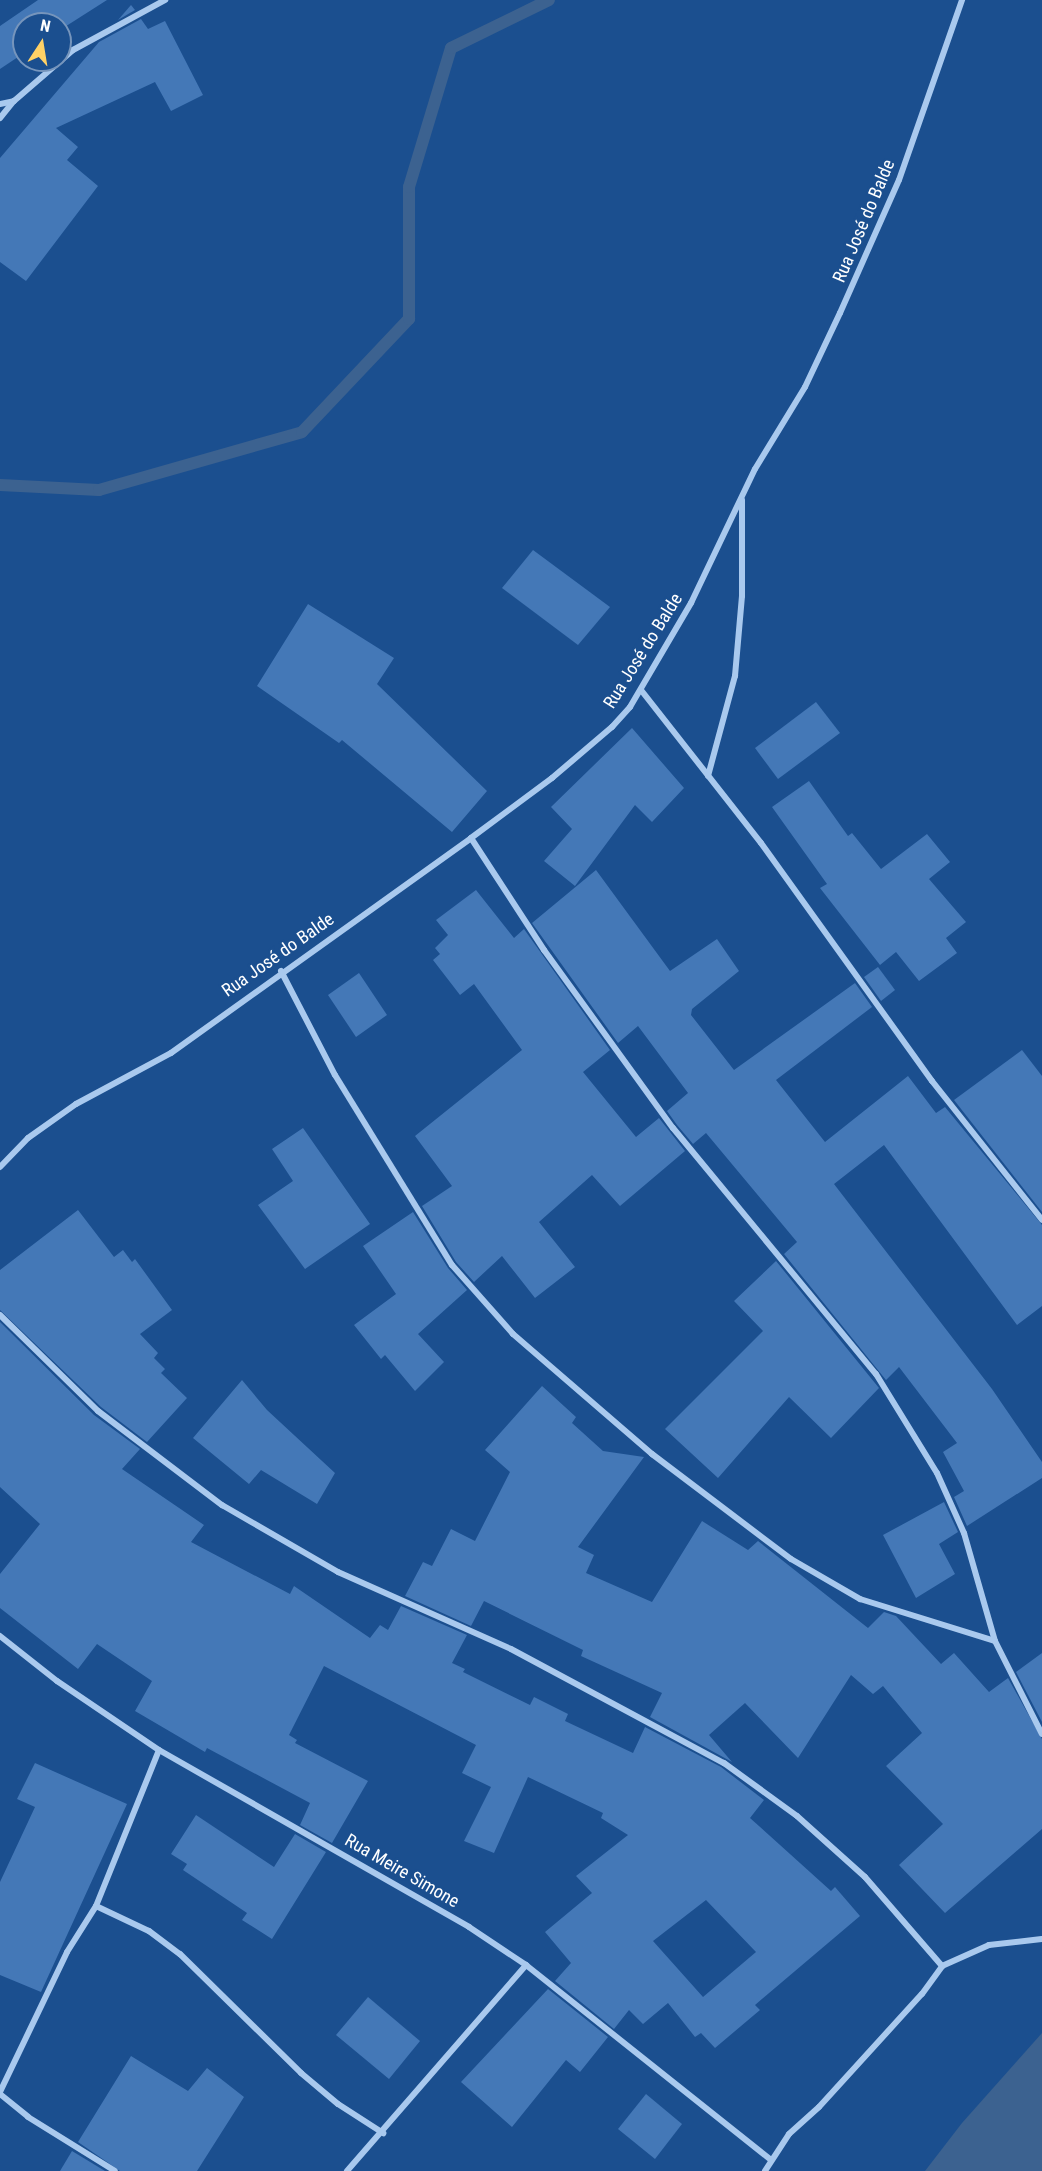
<!DOCTYPE html>
<html>
<head>
<meta charset="utf-8">
<style>
  body { margin:0 }
  #map { position:relative; width:1042px; height:2171px; overflow:hidden; background:#1b4f8f; font-family:"Roboto Condensed",sans-serif }
  div>[style] { position:absolute }
  .water>* { inset:0; background:#3c6290 }
  .stream>* { height:12px; margin:-6px; padding:0 6px; transform-origin:6px; border-radius:6px; background:#3c6290 }
  .building>* { inset:0; background:#4478b7 }
  .street>* { height:6px; margin:-3px; padding:0 3px; transform-origin:3px; border-radius:3px; background:#a9c9ee }
  span { translate:-50% -50%; white-space:nowrap; text-align:center; line-height:1.15; -webkit-text-stroke:4.5px #1b4f8f; paint-order:stroke }
  .street-label { font-size:18px; color:#fff }
  .north { position:absolute; left:12px; top:12px; width:60px; height:60px; box-sizing:border-box; background:#1b4f8f; border:2px solid #7695bc; border-radius:50%; rotate:12deg; font-size:16px; font-weight:700; line-height:24px; text-align:center; color:#fff }
  .north::after { content:''; display:block; margin:auto; width:21px; height:27px; background:#ffd166; clip-path:polygon(50% 0,100% 100%,50% 72%,0 100%) }
</style>
</head>
<body>
<div id="map">
  <div class="water">
    <div style="clip-path:polygon(1042px 2033px,1042px 2171px,925px 2171px,962px 2123px)"></div>
  </div>
  <div class="stream">
    <div style="left:0;top:485px;width:99px;rotate:2.9deg"></div>
    <div style="left:99px;top:490px;width:211px;rotate:-15.9deg"></div>
    <div style="left:302px;top:432px;width:156px;rotate:-46.6deg"></div>
    <div style="left:409px;top:319px;width:132px;rotate:-90deg"></div>
    <div style="left:409px;top:187px;width:145px;rotate:-73.2deg"></div>
    <div style="left:451px;top:48px;width:109px;rotate:-26.1deg"></div>
  </div>
  <div class="building">
    <div style="clip-path:polygon(38px 0,107px 0,60px 30px,60px 24px,24px 24px,24px 53px,0 69px,0 26px)"></div>
    <div style="clip-path:polygon(131px 5px,135px 10px,118px 20px)"></div>
    <div style="clip-path:polygon(141px 19px,148px 29px,165px 21px,203px 95px,171px 111px,155px 82px,56px 128px,78px 147px,67px 160px,98px 186px,26px 281px,0 262px,0 158px,99px 42px)"></div>
    <div style="clip-path:polygon(533px 550px,610px 607px,578px 645px,502px 588px)"></div>
    <div style="clip-path:polygon(308px 604px,394px 658px,377px 684px,487px 791px,452px 832px,342px 740px,339px 743px,257px 686px)"></div>
    <div style="clip-path:polygon(816px 702px,840px 733px,778px 779px,755px 748px)"></div>
    <div style="clip-path:polygon(632px 728px,684px 788px,652px 822px,635px 805px,575px 886px,544px 861px,572px 829px,551px 807px)"></div>
    <div style="clip-path:polygon(809px 781px,848px 836px,852px 833px,881px 869px,927px 834px,950px 862px,929px 879px,966px 922px,946px 938px,957px 953px,919px 981px,896px 952px,880px 965px,820px 888px,827px 884px,772px 807px)"></div>
    <div style="clip-path:polygon(596px 870px,670px 971px,717px 939px,739px 971px,692px 1009px,691px 1015px,734px 1070px,855px 983px,872px 1007px,776px 1080px,825px 1142px,908px 1076px,936px 1113px,945px 1107px,1042px 1225px,1042px 1306px,1017px 1325px,884px 1145px,834px 1184px,992px 1389px,1042px 1462px,1042px 1478px,967px 1526px,954px 1497px,964px 1491px,943px 1452px,957px 1443px,899px 1367px,886px 1380px,784px 1254px,797px 1242px,706px 1133px,693px 1144px,677px 1125px,667px 1111px,688px 1093px,638px 1026px,618px 1043px,532px 923px)"></div>
    <div style="clip-path:polygon(476px 890px,514px 938px,524px 929px,610px 1050px,583px 1072px,636px 1137px,659px 1118px,685px 1151px,620px 1206px,592px 1175px,539px 1222px,575px 1267px,535px 1298px,502px 1256px,474px 1282px,456px 1262px,422px 1206px,452px 1186px,415px 1136px,522px 1050px,474px 984px,460px 995px,433px 960px,440px 954px,435px 948px,448px 935px,436px 920px)"></div>
    <div style="clip-path:polygon(878px 967px,895px 990px,881px 1001px,864px 977px)"></div>
    <div style="clip-path:polygon(359px 973px,387px 1015px,356px 1037px,328px 995px)"></div>
    <div style="clip-path:polygon(1022px 1050px,1042px 1076px,1042px 1212px,954px 1100px)"></div>
    <div style="clip-path:polygon(303px 1128px,370px 1224px,305px 1269px,258px 1205px,293px 1181px,272px 1149px)"></div>
    <div style="clip-path:polygon(78px 1210px,114px 1257px,123px 1250px,132px 1262px,135px 1259px,172px 1310px,140px 1334px,158px 1353px,154px 1358px,165px 1369px,161px 1373px,187px 1398px,147px 1442px,101px 1407px,0 1310px,0 1270px)"></div>
    <div style="clip-path:polygon(413px 1212px,448px 1268px,467px 1290px,418px 1334px,444px 1362px,415px 1391px,385px 1355px,381px 1359px,354px 1325px,396px 1294px,363px 1246px)"></div>
    <div style="clip-path:polygon(776px 1261px,879px 1388px,831px 1438px,789px 1397px,718px 1478px,665px 1429px,763px 1331px,734px 1301px)"></div>
    <div style="clip-path:polygon(evenodd,0 1322px,94px 1415px,140px 1449px,122px 1469px,204px 1525px,191px 1542px,290px 1594px,294px 1586px,370px 1638px,380px 1625px,388px 1630px,401px 1606px,467px 1635px,452px 1663px,465px 1669px,463px 1672px,530px 1705px,534px 1697px,568px 1714px,565px 1721px,633px 1753px,645px 1727px,721px 1767px,764px 1800px,750px 1818px,831px 1891px,835px 1887px,860px 1916px,755px 2005px,760px 2010px,715px 2048px,701px 2033px,695px 2037px,668px 2003px,643px 2024px,629px 2010px,614px 2029px,555px 1981px,571px 1963px,545px 1932px,592px 1893px,576px 1876px,628px 1835px,601px 1818px,603px 1813px,528px 1777px,494px 1853px,464px 1841px,491px 1787px,462px 1773px,476px 1745px,324px 1666px,289px 1735px,297px 1740px,295px 1743px,368px 1781px,332px 1843px,300px 1825px,310px 1803px,207px 1748px,205px 1752px,135px 1711px,152px 1681px,97px 1644px,78px 1669px,0 1608px,0 1574px,40px 1524px,0 1487px,0 1322px,706px 1900px,756px 1952px,703px 1997px,653px 1941px,706px 1900px)"></div>
    <div style="clip-path:polygon(242px 1380px,267px 1410px,335px 1473px,317px 1504px,261px 1470px,249px 1484px,193px 1438px)"></div>
    <div style="clip-path:polygon(542px 1386px,576px 1417px,572px 1423px,603px 1451px,644px 1457px,578px 1547px,594px 1555px,586px 1573px,652px 1602px,702px 1521px,748px 1550px,758px 1541px,868px 1628px,884px 1612px,896px 1616px,941px 1664px,954px 1653px,989px 1692px,1008px 1678px,1042px 1739px,1042px 1829px,945px 1913px,899px 1865px,943px 1824px,886px 1766px,922px 1733px,883px 1686px,873px 1694px,851px 1675px,798px 1758px,745px 1703px,709px 1735px,732px 1762px,650px 1717px,662px 1693px,581px 1656px,583px 1650px,484px 1601px,471px 1626px,405px 1596px,423px 1562px,432px 1566px,451px 1529px,475px 1541px,510px 1472px,485px 1450px)"></div>
    <div style="clip-path:polygon(944px 1502px,958px 1532px,939px 1544px,955px 1574px,916px 1598px,883px 1535px)"></div>
    <div style="clip-path:polygon(1042px 1653px,1042px 1722px,1016px 1672px)"></div>
    <div style="clip-path:polygon(35px 1763px,127px 1804px,41px 1992px,0 1975px,0 1882px,35px 1807px,17px 1799px)"></div>
    <div style="clip-path:polygon(196px 1815px,274px 1867px,295px 1834px,326px 1852px,272px 1939px,242px 1920px,247px 1913px,183px 1870px,187px 1864px,171px 1854px)"></div>
    <div style="clip-path:polygon(548px 1989px,608px 2037px,580px 2072px,566px 2060px,512px 2127px,461px 2082px)"></div>
    <div style="clip-path:polygon(368px 1997px,420px 2041px,389px 2079px,336px 2035px)"></div>
    <div style="clip-path:polygon(131px 2056px,188px 2091px,207px 2068px,244px 2097px,197px 2171px,120px 2171px,78px 2142px)"></div>
    <div style="clip-path:polygon(646px 2094px,682px 2124px,655px 2159px,618px 2129px)"></div>
    <div style="clip-path:polygon(72px 2151px,105px 2171px,60px 2171px)"></div>
  </div>
  <div class="street">
    <div style="left:0;top:104px;width:14px;rotate:-12deg"></div>
    <div style="left:0;top:118px;width:22px;rotate:-51deg"></div>
    <div style="left:14px;top:101px;width:78px;rotate:-40.8deg"></div>
    <div style="left:73px;top:50px;width:105px;rotate:-28.5deg"></div>
    <div style="left:641px;top:690px;width:194px;rotate:51.9deg"></div>
    <div style="left:761px;top:843px;width:293px;rotate:54.3deg"></div>
    <div style="left:932px;top:1081px;width:177px;rotate:51.6deg"></div>
    <div style="left:708px;top:776px;width:104px;rotate:-74.9deg"></div>
    <div style="left:735px;top:676px;width:80px;rotate:-85deg"></div>
    <div style="left:742px;top:596px;width:96px;rotate:-90deg"></div>
    <div style="left:471px;top:838px;width:134px;rotate:56.9deg"></div>
    <div style="left:544px;top:950px;width:220px;rotate:54.1deg"></div>
    <div style="left:673px;top:1128px;width:319px;rotate:50.5deg"></div>
    <div style="left:876px;top:1374px;width:116px;rotate:58.4deg"></div>
    <div style="left:937px;top:1473px;width:66px;rotate:65.8deg"></div>
    <div style="left:964px;top:1533px;width:112px;rotate:74deg"></div>
    <div style="left:995px;top:1641px;width:104px;rotate:63.2deg"></div>
    <div style="left:281px;top:971px;width:117px;rotate:62.6deg"></div>
    <div style="left:335px;top:1075px;width:223px;rotate:58.4deg"></div>
    <div style="left:452px;top:1265px;width:92px;rotate:48.5deg"></div>
    <div style="left:513px;top:1334px;width:184px;rotate:40.8deg"></div>
    <div style="left:652px;top:1454px;width:174px;rotate:37.1deg"></div>
    <div style="left:791px;top:1559px;width:80px;rotate:30.1deg"></div>
    <div style="left:860px;top:1599px;width:141px;rotate:17.3deg"></div>
    <div style="left:0;top:1167px;width:40px;rotate:-46deg"></div>
    <div style="left:28px;top:1138px;width:59px;rotate:-35.3deg"></div>
    <div style="left:76px;top:1104px;width:108px;rotate:-28.2deg"></div>
    <div style="left:171px;top:1053px;width:369px;rotate:-35.6deg"></div>
    <div style="left:471px;top:838px;width:101px;rotate:-36.5deg"></div>
    <div style="left:552px;top:778px;width:79px;rotate:-40.4deg"></div>
    <div style="left:612px;top:727px;width:27px;rotate:-48deg"></div>
    <div style="left:630px;top:707px;width:121px;rotate:-59.6deg"></div>
    <div style="left:691px;top:603px;width:148px;rotate:-64.5deg"></div>
    <div style="left:755px;top:469px;width:96px;rotate:-58.6deg"></div>
    <div style="left:805px;top:387px;width:82px;rotate:-64.7deg"></div>
    <div style="left:840px;top:313px;width:145px;rotate:-66.1deg"></div>
    <div style="left:899px;top:180px;width:191px;rotate:-70.7deg"></div>
    <div style="left:0;top:1315px;width:137px;rotate:44.4deg"></div>
    <div style="left:98px;top:1411px;width:156px;rotate:37.2deg"></div>
    <div style="left:222px;top:1505px;width:134px;rotate:30deg"></div>
    <div style="left:338px;top:1572px;width:189px;rotate:24deg"></div>
    <div style="left:511px;top:1649px;width:242px;rotate:28.2deg"></div>
    <div style="left:724px;top:1763px;width:90px;rotate:36deg"></div>
    <div style="left:797px;top:1816px;width:91px;rotate:41.9deg"></div>
    <div style="left:865px;top:1877px;width:118px;rotate:49.1deg"></div>
    <div style="left:0;top:1636px;width:73px;rotate:38.3deg"></div>
    <div style="left:57px;top:1681px;width:123px;rotate:34.1deg"></div>
    <div style="left:159px;top:1750px;width:357px;rotate:29.7deg"></div>
    <div style="left:469px;top:1927px;width:69px;rotate:33.7deg"></div>
    <div style="left:526px;top:1965px;width:313px;rotate:38.5deg"></div>
    <div style="left:96px;top:1906px;width:59px;rotate:25.3deg"></div>
    <div style="left:149px;top:1931px;width:39px;rotate:37deg"></div>
    <div style="left:180px;top:1954px;width:170px;rotate:44.5deg"></div>
    <div style="left:301px;top:2073px;width:48px;rotate:40deg"></div>
    <div style="left:338px;top:2104px;width:54px;rotate:32.8deg"></div>
    <div style="left:0;top:2092px;width:155px;rotate:-64.4deg"></div>
    <div style="left:67px;top:1952px;width:54px;rotate:-57.8deg"></div>
    <div style="left:96px;top:1906px;width:168px;rotate:-68deg"></div>
    <div style="left:0;top:2094px;width:36px;rotate:39deg"></div>
    <div style="left:28px;top:2117px;width:102px;rotate:31.8deg"></div>
    <div style="left:347px;top:2171px;width:273px;rotate:-49deg"></div>
    <div style="left:765px;top:2171px;width:44px;rotate:-57deg"></div>
    <div style="left:789px;top:2134px;width:40px;rotate:-42deg"></div>
    <div style="left:819px;top:2107px;width:153px;rotate:-47.7deg"></div>
    <div style="left:922px;top:1994px;width:34px;rotate:-54deg"></div>
    <div style="left:942px;top:1966px;width:51px;rotate:-24.1deg"></div>
    <div style="left:989px;top:1945px;width:53px;rotate:-6.5deg"></div>
  </div>
  <div class="street-label">
    <span style="left:864px;top:221px;rotate:-67deg">Rua José do Balde</span>
    <span style="left:643px;top:651px;rotate:-58deg">Rua José do Balde</span>
    <span style="left:278px;top:955px;rotate:-35deg">Rua José do Balde</span>
    <span style="left:402px;top:1871px;rotate:30deg">Rua Meire Simone</span>
  </div>
  <div class="north">N</div>
</div>
</body>
</html>
